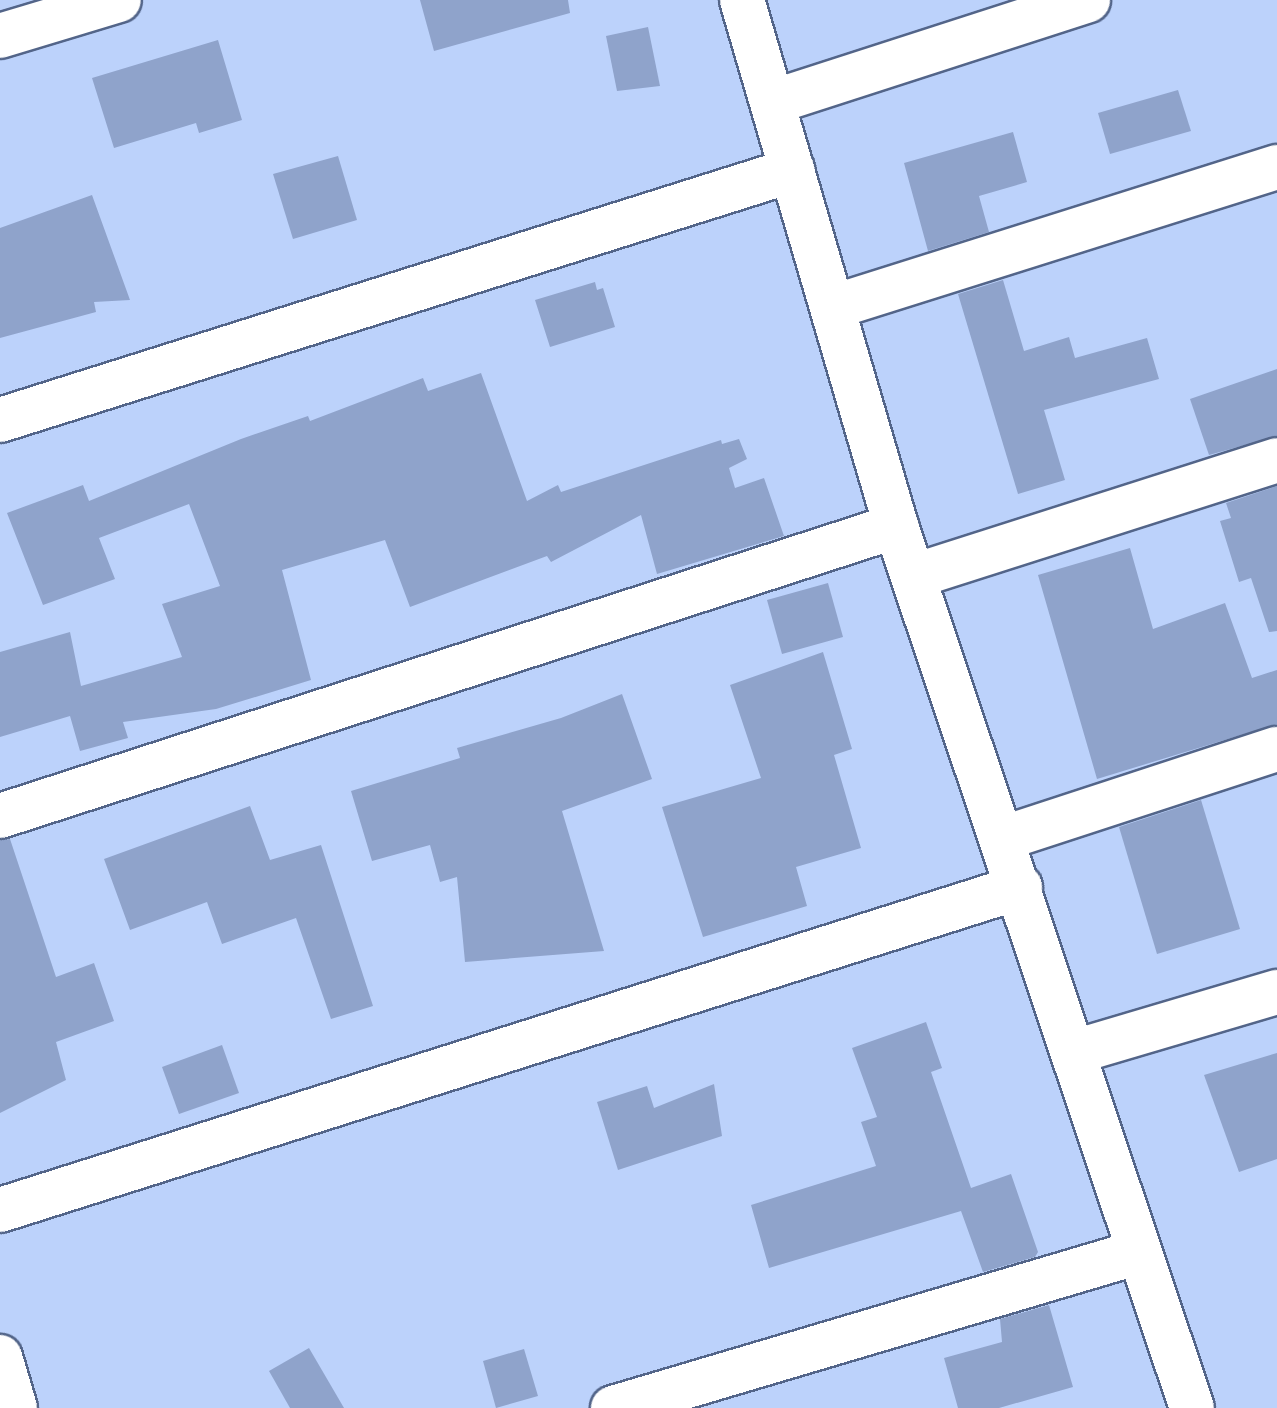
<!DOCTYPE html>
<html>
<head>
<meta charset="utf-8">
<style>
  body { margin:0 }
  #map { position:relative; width:1277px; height:1408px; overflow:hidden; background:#bcd2fb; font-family:Quicksand,sans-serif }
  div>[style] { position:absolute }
  .building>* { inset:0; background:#8fa3cb }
  .roads { filter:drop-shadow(2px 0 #536589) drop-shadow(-2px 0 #536589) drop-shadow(0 2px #536589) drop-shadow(0 -2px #536589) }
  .street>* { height:44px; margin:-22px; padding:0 22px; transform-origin:22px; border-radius:22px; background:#fff }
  span { translate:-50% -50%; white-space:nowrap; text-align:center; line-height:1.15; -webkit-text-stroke:8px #d2dff8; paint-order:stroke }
</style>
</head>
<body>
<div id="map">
  <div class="building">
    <div style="clip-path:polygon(420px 0,568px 0,570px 13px,434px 51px)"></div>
    <div style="clip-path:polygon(648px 27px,660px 86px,617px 91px,606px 36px)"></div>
    <div style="clip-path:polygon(218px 40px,242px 120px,199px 133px,196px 123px,114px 148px,92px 78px)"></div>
    <div style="clip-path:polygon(1178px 90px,1191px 131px,1110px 154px,1098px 113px)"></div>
    <div style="clip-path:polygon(1013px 132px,1027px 182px,979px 196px,989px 232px,928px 251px,904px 163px)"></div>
    <div style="clip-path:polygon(338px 156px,357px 220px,293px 239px,273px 174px)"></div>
    <div style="clip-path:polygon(92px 195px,130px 300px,94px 302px,96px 312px,0 338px,0 228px)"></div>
    <div style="clip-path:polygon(1003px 280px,1024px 351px,1069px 337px,1075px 358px,1147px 338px,1159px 379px,1044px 410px,1065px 480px,1018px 494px,958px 294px)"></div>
    <div style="clip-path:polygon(595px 282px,597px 290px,603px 288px,615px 327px,550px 347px,535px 300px)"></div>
    <div style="clip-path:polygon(1277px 369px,1277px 436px,1209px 455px,1190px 399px)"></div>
    <div style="clip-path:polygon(481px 373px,527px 501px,558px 485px,561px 492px,721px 440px,722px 444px,739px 439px,747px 459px,729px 468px,735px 488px,764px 478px,784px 536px,657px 574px,641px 515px,551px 562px,547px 556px,410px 607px,385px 540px,282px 570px,311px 680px,216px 709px,123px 722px,128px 738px,80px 751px,70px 716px,0 737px,0 652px,70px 632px,81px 686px,182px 657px,162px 604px,220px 586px,189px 504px,99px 538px,115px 579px,43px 605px,7px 513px,83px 485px,89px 501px,241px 439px,308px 416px,310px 421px,423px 378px,428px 391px)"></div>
    <div style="clip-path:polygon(1277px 486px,1277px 631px,1269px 632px,1251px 578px,1239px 582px,1220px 521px,1231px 518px,1226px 503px)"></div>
    <div style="clip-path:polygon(1130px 548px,1153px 629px,1225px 603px,1252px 678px,1277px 670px,1277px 724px,1097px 779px,1038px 575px)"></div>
    <div style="clip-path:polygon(828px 583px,843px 637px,782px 654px,767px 600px)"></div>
    <div style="clip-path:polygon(823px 652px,852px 749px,834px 755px,861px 848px,796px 867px,807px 906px,703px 937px,662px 807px,761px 778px,730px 685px)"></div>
    <div style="clip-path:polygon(622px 694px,652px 779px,562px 811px,604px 951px,465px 962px,457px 877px,440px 882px,430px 845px,372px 861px,351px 791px,460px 758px,457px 748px,561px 718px)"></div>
    <div style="clip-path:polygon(1201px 800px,1240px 929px,1157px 954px,1119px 827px)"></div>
    <div style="clip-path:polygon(250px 806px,270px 860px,321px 845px,373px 1006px,331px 1019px,296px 918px,222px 944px,207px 902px,130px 930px,104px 859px)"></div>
    <div style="clip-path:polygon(10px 839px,56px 977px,94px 963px,114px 1021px,56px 1042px,66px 1080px,0 1113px,0 840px)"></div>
    <div style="clip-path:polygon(926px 1022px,942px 1068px,931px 1072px,971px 1188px,1011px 1174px,1038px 1252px,1035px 1257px,983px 1272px,961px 1211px,769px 1268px,751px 1205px,876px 1166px,861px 1122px,877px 1117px,852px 1048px)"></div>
    <div style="clip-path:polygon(222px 1045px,239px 1093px,179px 1114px,162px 1067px)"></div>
    <div style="clip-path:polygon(1277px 1053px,1277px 1159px,1239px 1172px,1204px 1075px)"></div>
    <div style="clip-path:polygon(714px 1084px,722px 1136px,618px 1170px,597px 1102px,647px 1086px,654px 1108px)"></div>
    <div style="clip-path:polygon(1049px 1305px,1073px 1387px,999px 1408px,958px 1408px,944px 1358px,1002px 1342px,1000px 1319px)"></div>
    <div style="clip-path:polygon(309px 1348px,344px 1408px,290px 1408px,269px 1371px)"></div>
    <div style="clip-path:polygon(524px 1349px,538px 1396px,496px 1408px,483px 1361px)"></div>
  </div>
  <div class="roads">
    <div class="street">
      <div style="left:742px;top:0;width:548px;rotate:73.68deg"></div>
      <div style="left:896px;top:526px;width:930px;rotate:71.45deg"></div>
      <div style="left:0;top:36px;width:124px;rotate:-16.8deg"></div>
      <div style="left:773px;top:102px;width:331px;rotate:-17.9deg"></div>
      <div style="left:833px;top:307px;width:466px;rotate:-17.5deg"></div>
      <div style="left:0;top:420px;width:831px;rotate:-17.5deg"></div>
      <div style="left:914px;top:576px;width:381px;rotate:-17.7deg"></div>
      <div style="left:0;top:816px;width:942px;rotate:-17.93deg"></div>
      <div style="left:1004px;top:838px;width:287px;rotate:-18.1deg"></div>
      <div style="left:1074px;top:1052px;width:212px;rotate:-16.5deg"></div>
      <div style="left:0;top:1210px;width:1070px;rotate:-17.57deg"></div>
      <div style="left:0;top:1357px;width:53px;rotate:73.6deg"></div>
      <div style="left:613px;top:1408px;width:549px;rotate:-16.52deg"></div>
    </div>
  </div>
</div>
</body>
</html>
